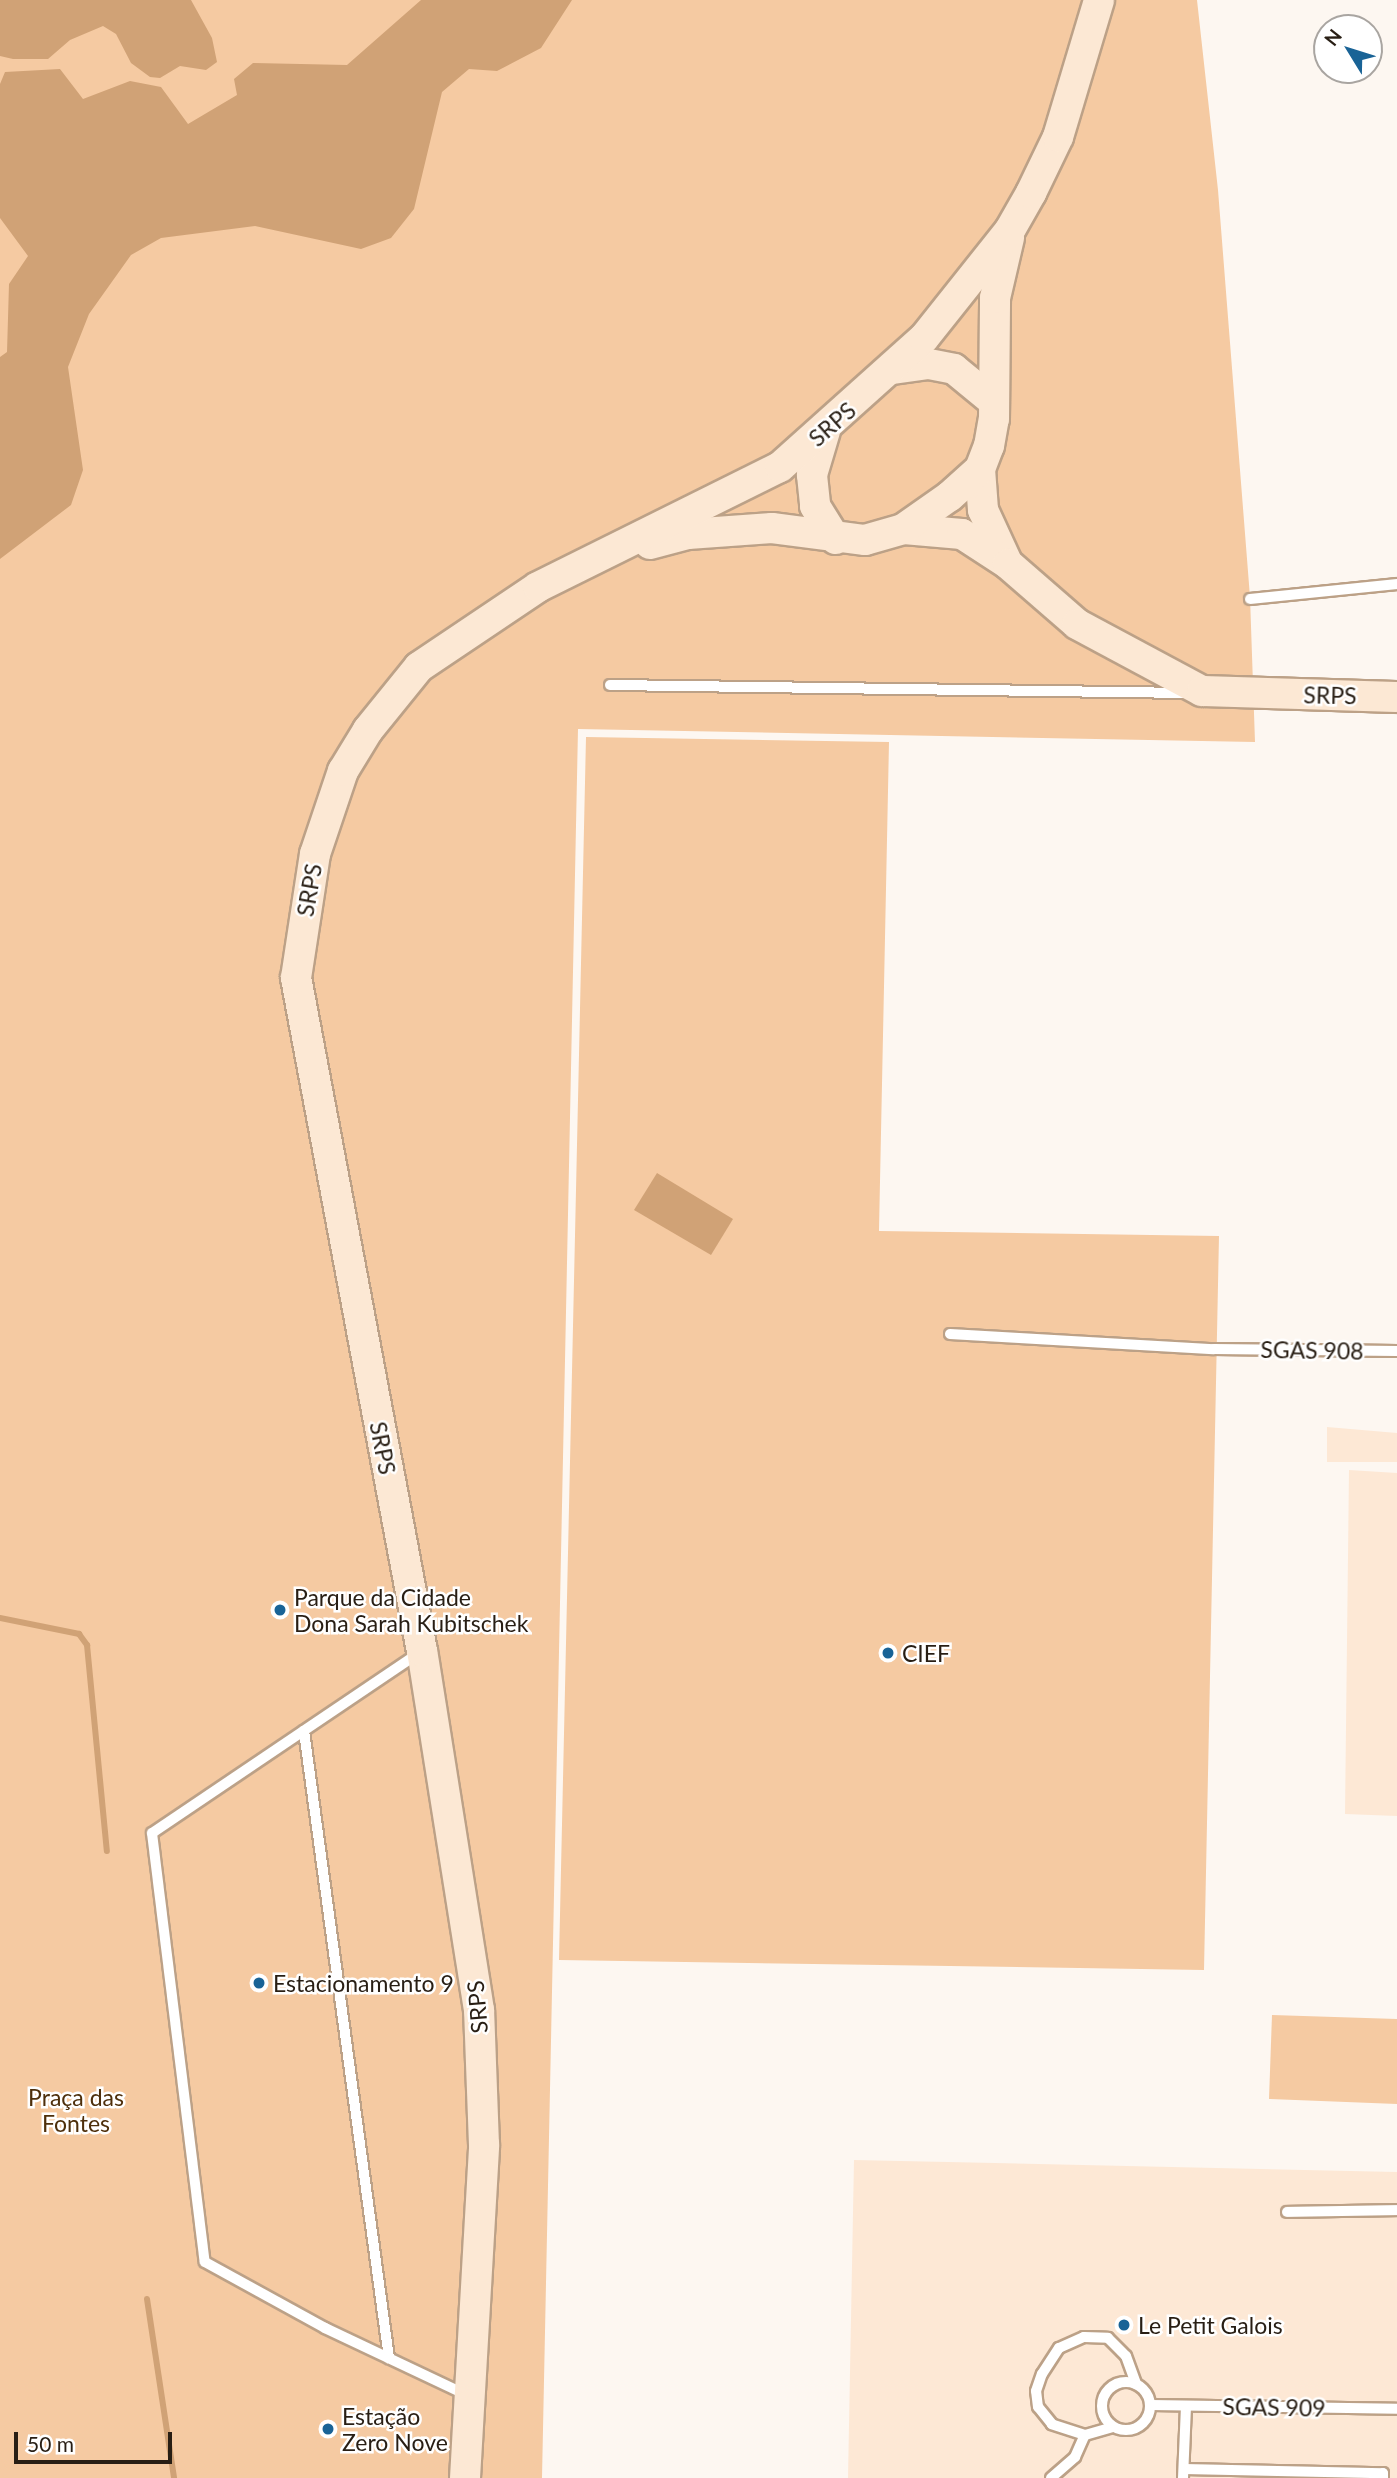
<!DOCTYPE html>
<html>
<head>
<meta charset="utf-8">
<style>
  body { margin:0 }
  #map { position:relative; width:1397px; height:2478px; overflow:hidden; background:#fdf7f1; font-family:Lato,sans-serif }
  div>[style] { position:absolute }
  .built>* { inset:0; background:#fde8d5 }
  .green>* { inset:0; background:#f5caa2 }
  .water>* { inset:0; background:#d0a276 }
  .stream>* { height:6px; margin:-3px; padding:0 3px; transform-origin:3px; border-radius:3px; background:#d0a276 }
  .roads { filter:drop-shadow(2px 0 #bca187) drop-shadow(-2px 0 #bca187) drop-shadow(0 2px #bca187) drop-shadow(0 -2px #bca187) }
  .service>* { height:10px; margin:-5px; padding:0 5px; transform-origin:5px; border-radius:5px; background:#fff }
  .service>.ring { margin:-5px; padding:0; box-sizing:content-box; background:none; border:10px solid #fff; border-radius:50% }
  .secondary>* { height:30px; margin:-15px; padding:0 15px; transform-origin:15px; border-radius:15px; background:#fce8d4 }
  .dots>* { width:19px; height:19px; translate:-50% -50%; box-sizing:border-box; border:4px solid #fff; border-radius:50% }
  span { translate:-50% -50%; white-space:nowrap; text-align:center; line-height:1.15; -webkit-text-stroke:5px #fff; paint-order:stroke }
  .street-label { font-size:23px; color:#281e14 }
  .poi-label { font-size:23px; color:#281e14 }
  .left { translate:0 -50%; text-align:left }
  .park-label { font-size:23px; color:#4e2f0b }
  .north { position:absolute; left:1313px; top:14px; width:70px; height:70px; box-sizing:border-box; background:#fff; border:2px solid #a9a5a1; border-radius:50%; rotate:308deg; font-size:19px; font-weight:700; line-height:28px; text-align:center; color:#281e14 }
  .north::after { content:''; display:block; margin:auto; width:24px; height:32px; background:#196396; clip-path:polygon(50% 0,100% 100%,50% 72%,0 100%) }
  .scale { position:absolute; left:14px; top:2432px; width:158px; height:32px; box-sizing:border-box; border:4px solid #281e14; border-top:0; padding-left:9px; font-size:21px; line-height:24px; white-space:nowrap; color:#281e14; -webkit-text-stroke:5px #fff; paint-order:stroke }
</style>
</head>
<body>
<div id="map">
  <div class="built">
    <div style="clip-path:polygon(1327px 1427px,1397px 1433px,1397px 1462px,1327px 1462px)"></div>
    <div style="clip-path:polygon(1349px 1470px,1397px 1473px,1397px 1816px,1345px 1814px)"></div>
    <div style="clip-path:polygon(854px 2160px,1397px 2172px,1397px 2478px,848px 2478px)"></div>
  </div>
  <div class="green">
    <div style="clip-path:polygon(0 0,1197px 0,1218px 190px,1250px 597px,1255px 742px,578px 729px,542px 2478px,0 2478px)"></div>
    <div style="clip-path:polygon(586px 737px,889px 742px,879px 1231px,1219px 1236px,1204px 1970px,559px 1960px)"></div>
    <div style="clip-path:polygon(1272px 2015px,1397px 2019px,1397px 2104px,1269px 2099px)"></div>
  </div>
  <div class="water">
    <div style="clip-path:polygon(0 0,191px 0,212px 38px,217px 62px,206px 70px,180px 66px,160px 78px,150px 77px,131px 63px,116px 34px,103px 26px,70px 40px,48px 59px,13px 59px,0 56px)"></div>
    <div style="clip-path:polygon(421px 0,572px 0,541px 48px,497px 71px,469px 69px,442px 92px,414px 209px,391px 238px,361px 249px,255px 226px,161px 238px,131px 255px,89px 314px,68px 367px,83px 470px,71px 505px,0 559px,0 357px,7px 352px,9px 284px,28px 256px,0 218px,0 84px,5px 72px,60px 69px,83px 99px,130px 81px,161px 87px,188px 124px,237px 95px,234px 79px,253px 63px,347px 65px)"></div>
    <div style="clip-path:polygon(657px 1173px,733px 1219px,711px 1255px,634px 1210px)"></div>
  </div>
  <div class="stream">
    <div style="left:0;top:1618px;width:81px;rotate:11.4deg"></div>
    <div style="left:79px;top:1634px;width:14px;rotate:54deg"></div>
    <div style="left:87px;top:1645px;width:207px;rotate:84.5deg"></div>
    <div style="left:147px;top:2299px;width:181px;rotate:81.4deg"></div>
  </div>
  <div class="roads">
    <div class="service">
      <div style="left:1250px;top:599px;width:148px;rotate:-5.8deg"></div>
      <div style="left:610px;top:685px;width:579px;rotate:0.79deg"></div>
      <div style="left:950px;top:1334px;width:264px;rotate:3.3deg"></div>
      <div style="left:1214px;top:1349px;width:183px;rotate:0.6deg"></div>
      <div style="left:419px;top:1653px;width:322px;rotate:146deg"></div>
      <div style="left:152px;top:1833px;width:432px;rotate:83deg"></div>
      <div style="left:205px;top:2262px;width:137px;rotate:28.8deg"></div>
      <div style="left:325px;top:2328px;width:157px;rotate:25.3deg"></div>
      <div style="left:304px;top:1731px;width:633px;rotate:82.28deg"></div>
      <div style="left:1287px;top:2212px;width:110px;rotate:-1deg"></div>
      <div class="ring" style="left:1102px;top:2382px;width:38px;height:38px"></div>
      <div style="left:1151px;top:2405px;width:246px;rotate:0.9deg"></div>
      <div style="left:1113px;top:2427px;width:29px;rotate:164deg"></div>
      <div style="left:1085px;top:2435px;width:35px;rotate:-162deg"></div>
      <div style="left:1052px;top:2424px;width:22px;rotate:-129deg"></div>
      <div style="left:1038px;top:2407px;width:16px;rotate:-97deg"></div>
      <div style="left:1036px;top:2391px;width:18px;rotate:-71deg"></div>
      <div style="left:1042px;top:2374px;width:31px;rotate:-57deg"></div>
      <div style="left:1059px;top:2348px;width:27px;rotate:-24deg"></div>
      <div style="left:1084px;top:2337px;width:24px;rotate:2deg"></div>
      <div style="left:1108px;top:2338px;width:25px;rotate:45deg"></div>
      <div style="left:1126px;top:2356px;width:30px;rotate:70deg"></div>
      <div style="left:1184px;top:2469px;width:199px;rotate:1.2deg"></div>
      <div style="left:1383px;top:2473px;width:5px;rotate:90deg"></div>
      <div style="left:1051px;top:2478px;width:32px;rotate:-41deg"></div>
      <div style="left:1075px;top:2457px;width:24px;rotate:-66deg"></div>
      <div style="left:1183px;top:2478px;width:72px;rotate:-87.6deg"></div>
    </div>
    <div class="secondary">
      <div style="left:893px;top:369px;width:36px;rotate:-8deg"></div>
      <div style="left:929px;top:364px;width:25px;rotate:11deg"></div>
      <div style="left:954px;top:369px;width:50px;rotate:39.4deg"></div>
      <div style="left:825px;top:431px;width:46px;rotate:106.5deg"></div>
      <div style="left:812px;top:475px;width:31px;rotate:84deg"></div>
      <div style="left:815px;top:506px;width:39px;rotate:58deg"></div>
      <div style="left:980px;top:469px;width:41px;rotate:85.8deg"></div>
      <div style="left:983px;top:510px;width:55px;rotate:65.3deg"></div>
      <div style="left:904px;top:529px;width:58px;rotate:4.9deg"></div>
      <div style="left:962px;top:534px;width:55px;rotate:33.1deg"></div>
      <div style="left:1008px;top:564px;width:91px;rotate:41deg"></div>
      <div style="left:1077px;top:624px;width:142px;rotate:28.2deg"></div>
      <div style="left:1202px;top:691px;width:195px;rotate:1.8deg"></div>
      <div style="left:650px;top:544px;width:39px;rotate:-15deg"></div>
      <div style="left:688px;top:534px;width:84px;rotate:-4.1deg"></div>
      <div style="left:772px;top:528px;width:94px;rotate:7.4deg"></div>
      <div style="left:865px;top:540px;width:40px;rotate:-16deg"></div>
      <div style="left:903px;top:529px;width:57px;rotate:-35.1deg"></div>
      <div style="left:950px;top:496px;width:40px;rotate:-42deg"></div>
      <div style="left:980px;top:469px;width:25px;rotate:-69deg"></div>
      <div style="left:989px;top:446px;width:27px;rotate:-80deg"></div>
      <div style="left:994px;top:419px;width:121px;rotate:-89.5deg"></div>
      <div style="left:995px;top:298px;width:62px;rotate:-76.9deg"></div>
      <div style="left:465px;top:2478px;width:334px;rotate:-86.7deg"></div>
      <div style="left:484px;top:2145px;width:135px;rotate:-92.1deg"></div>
      <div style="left:479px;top:2010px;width:363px;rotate:-99deg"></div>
      <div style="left:422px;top:1651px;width:685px;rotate:-100.6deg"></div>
      <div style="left:296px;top:978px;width:125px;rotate:-81.3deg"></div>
      <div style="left:315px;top:854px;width:88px;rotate:-71.4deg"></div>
      <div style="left:343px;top:771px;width:48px;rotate:-58.6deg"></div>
      <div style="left:368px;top:730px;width:81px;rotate:-51deg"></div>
      <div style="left:419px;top:667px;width:143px;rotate:-33.9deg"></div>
      <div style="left:538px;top:587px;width:270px;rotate:-26.4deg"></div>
      <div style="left:780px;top:467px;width:193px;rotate:-41.9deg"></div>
      <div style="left:924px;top:338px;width:138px;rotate:-51.5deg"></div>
      <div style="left:1010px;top:230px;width:43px;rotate:-60.4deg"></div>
      <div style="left:1031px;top:193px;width:62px;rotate:-64.3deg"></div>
      <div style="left:1058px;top:137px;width:143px;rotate:-73.3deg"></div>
    </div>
  </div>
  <div class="dots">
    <div style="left:280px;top:1610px;background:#196396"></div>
    <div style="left:888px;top:1653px;background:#196396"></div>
    <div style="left:259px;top:1983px;background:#196396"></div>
    <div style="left:1124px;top:2325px;background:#196396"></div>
    <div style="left:328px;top:2429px;background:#196396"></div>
  </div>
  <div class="street-label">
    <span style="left:832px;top:424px;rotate:-41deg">SRPS</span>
    <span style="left:1330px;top:695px;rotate:1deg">SRPS</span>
    <span style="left:309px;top:890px;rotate:-80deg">SRPS</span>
    <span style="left:1312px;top:1350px;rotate:1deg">SGAS 908</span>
    <span style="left:383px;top:1448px;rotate:79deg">SRPS</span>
    <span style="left:477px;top:2007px;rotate:-95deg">SRPS</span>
    <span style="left:1274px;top:2407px;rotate:1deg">SGAS 909</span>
  </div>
  <div class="poi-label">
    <span class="left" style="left:294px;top:1610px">Parque da Cidade<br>Dona Sarah Kubitschek</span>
    <span class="left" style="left:902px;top:1653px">CIEF</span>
    <span class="left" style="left:273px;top:1983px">Estacionamento 9</span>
    <span class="left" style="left:1138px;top:2325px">Le Petit Galois</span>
    <span class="left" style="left:342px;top:2429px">Estação<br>Zero Nove</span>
  </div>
  <div class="park-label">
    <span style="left:76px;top:2110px">Praça das<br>Fontes</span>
  </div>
  <div class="north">N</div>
  <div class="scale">50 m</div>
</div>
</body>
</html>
